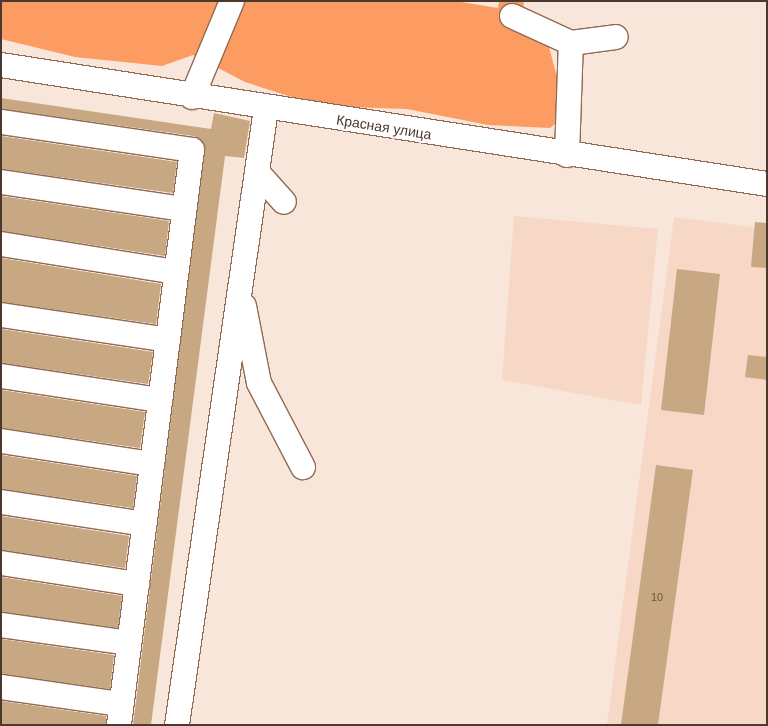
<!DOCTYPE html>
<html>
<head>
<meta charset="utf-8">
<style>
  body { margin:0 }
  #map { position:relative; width:768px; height:726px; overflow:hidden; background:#f9e6db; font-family:Helvetica,sans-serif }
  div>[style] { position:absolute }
  .built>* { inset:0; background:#f7d7c5 }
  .forest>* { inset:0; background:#fc9c62 }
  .building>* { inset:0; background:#c8a883 }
  .roads { filter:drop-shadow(1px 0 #916952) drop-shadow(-1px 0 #916952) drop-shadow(0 1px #916952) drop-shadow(0 -1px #916952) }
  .minor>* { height:24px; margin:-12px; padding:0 12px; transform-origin:12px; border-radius:12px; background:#fff }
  span { translate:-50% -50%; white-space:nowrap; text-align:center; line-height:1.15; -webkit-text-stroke:4px #fff; paint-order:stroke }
  .number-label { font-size:11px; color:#6a5443 }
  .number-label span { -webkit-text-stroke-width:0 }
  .street-label { font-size:14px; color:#4b382e }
  .frame { position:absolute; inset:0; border:2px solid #4b382e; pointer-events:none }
</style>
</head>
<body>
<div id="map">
  <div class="built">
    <div style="clip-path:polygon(514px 216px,658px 229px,641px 405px,502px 380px)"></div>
    <div style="clip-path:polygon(674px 217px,767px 229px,767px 725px,607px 725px)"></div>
  </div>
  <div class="forest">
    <div style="clip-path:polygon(1px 1px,455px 1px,498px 8px,499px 1px,524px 1px,523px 10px,549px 47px,567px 115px,550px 128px,488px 125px,407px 109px,320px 106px,245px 82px,193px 55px,162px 66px,75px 57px,1px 39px)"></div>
  </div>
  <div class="building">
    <div style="clip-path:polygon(1px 98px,211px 129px,214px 113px,250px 121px,244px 158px,225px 156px,151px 725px,133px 725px,205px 145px,194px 136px,1px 109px)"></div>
    <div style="clip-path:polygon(1px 136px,177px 162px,173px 193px,1px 169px)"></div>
    <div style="clip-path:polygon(1px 196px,169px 221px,165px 256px,1px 231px)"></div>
    <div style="clip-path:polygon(755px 222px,767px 223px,767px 268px,751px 267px)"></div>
    <div style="clip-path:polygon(1px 258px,161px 284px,156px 324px,1px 302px)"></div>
    <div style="clip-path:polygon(677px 269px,720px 274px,704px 415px,661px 410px)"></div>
    <div style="clip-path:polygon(1px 329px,153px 352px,148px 384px,1px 363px)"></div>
    <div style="clip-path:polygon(748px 355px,767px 357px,767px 380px,745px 377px)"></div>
    <div style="clip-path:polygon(1px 390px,145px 412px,140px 448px,1px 428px)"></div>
    <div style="clip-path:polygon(1px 455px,137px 476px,133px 508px,1px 489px)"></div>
    <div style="clip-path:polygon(656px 465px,693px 470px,658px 725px,621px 725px)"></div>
    <div style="clip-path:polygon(1px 516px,129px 536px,125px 568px,1px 550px)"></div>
    <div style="clip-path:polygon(1px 577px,122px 596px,118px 628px,1px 612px)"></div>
    <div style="clip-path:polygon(1px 639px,114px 655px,110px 689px,1px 674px)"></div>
    <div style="clip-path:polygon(1px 701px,106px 716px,106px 725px,1px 725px)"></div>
  </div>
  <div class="roads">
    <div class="minor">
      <div style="left:512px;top:16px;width:65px;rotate:24.6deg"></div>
      <div style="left:571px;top:43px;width:45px;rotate:-7.6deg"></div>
      <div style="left:1px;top:65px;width:775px;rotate:8.83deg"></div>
      <div style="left:192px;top:97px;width:104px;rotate:-67.4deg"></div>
      <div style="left:1px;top:122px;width:193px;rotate:8.3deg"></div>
      <div style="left:192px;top:150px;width:580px;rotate:97.24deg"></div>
      <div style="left:567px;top:155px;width:112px;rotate:-88deg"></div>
      <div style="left:257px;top:172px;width:40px;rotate:48deg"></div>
      <div style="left:1px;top:182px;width:185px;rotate:8.4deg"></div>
      <div style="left:1px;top:244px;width:177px;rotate:9.1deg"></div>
      <div style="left:244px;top:306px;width:78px;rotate:79deg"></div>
      <div style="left:259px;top:383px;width:95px;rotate:62.4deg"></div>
      <div style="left:1px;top:315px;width:169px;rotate:8.5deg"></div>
      <div style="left:1px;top:376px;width:161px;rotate:8.6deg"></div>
      <div style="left:1px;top:441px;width:153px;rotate:8.7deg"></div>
      <div style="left:1px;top:502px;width:145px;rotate:8.7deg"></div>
      <div style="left:1px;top:563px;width:138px;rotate:8.8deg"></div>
      <div style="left:1px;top:625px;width:129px;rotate:8deg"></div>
      <div style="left:1px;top:687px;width:121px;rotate:8.1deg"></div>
      <div style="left:177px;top:725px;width:622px;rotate:-81.78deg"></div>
    </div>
  </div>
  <div class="number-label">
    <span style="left:657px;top:597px">10</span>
  </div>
  <div class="street-label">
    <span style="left:384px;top:127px;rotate:9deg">Красная улица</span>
  </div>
  <div class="frame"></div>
</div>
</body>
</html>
